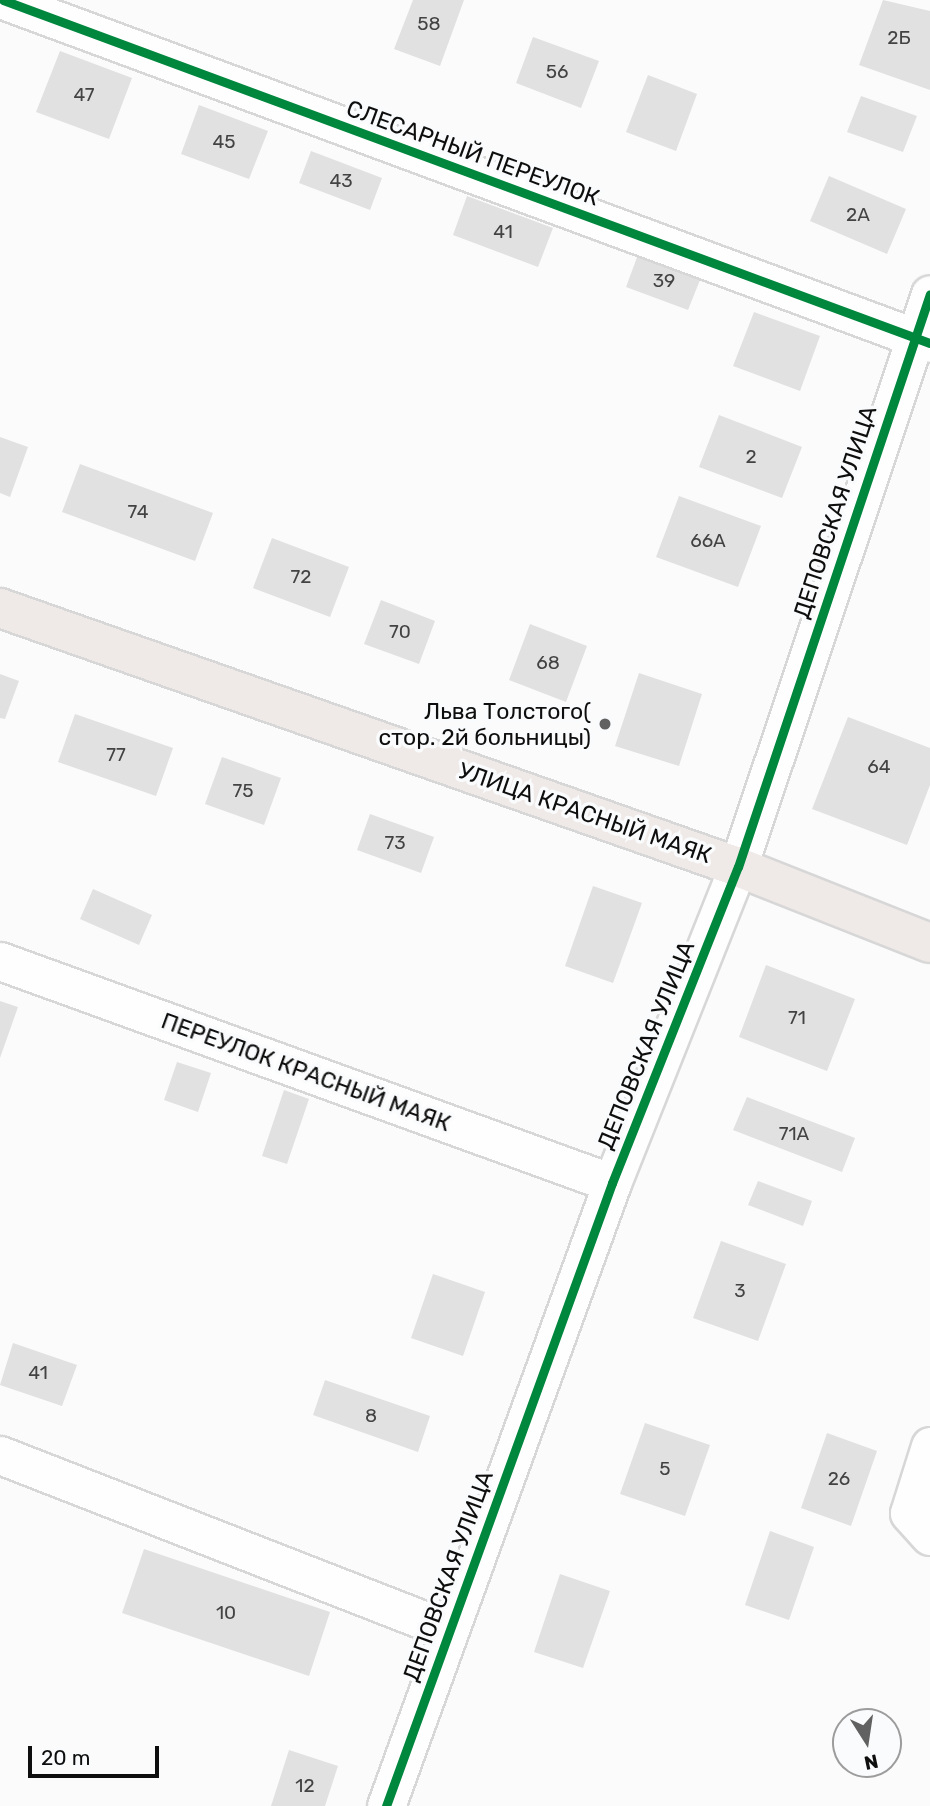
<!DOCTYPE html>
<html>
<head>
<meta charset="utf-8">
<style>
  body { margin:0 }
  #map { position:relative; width:930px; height:1806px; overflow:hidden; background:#fbfbfb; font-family:Rubik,sans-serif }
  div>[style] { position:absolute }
  .building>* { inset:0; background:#e2e1e2 }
  .roads { filter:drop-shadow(2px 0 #d7d7d7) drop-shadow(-2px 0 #d7d7d7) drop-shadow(0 2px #d7d7d7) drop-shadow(0 -2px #d7d7d7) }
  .minor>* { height:37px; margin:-18.5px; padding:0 18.5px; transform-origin:18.5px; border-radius:18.5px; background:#fefefe }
  .primary>* { height:38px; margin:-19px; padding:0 19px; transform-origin:19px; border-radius:19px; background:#efe9e7 }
  .cycleway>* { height:9px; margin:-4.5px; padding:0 4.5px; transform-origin:4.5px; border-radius:4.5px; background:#00873e }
  .dots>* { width:19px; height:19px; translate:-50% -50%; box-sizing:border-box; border:4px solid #fafbfc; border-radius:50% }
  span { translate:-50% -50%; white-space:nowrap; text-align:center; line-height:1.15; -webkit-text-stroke:7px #fafbfc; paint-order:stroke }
  .number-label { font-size:19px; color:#434343 }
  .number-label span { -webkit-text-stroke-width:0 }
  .street-label { font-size:23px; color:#0e0e0e }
  .poi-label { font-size:23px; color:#0e0e0e }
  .right { translate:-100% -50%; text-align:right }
  .north { position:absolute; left:832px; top:1708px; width:70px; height:70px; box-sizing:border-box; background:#fafbfc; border:2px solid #9c9c9d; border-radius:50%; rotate:168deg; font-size:19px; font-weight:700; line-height:28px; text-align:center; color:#0e0e0e }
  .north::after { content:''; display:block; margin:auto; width:24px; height:32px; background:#616161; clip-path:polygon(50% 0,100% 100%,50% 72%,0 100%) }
  .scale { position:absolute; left:28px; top:1746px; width:131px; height:32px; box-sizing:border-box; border:4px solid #0e0e0e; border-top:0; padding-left:9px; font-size:21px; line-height:24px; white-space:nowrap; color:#0e0e0e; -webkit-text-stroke:5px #fafbfc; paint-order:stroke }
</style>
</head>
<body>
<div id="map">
  <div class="building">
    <div style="clip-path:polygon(413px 0,464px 0,440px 66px,394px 49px)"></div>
    <div style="clip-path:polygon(883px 0,930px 11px,930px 90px,859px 65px)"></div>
    <div style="clip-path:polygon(533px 37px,599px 61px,581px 108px,516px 83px)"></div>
    <div style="clip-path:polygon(60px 51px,132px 78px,109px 139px,36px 112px)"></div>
    <div style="clip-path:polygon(648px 75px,697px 94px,676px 151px,626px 132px)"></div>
    <div style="clip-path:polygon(861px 96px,917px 116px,903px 152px,847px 132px)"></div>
    <div style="clip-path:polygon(199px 105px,268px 131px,249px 179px,181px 154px)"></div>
    <div style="clip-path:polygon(311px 151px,382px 178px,370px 210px,299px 183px)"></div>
    <div style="clip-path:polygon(829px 176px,906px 209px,887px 254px,810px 221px)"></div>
    <div style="clip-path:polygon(467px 196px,553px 228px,538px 267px,453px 235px)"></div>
    <div style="clip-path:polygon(639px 252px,702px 275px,688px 310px,626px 287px)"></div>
    <div style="clip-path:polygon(754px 312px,820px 336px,800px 391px,733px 366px)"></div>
    <div style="clip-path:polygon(719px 415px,802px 447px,782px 498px,699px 467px)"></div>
    <div style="clip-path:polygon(0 437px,28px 447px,10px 497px,0 493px)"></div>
    <div style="clip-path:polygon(80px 464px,213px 513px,195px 561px,62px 512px)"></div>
    <div style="clip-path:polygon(679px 496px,761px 526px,738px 587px,656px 557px)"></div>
    <div style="clip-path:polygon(272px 538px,349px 567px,330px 617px,253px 588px)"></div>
    <div style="clip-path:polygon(381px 600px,435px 621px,419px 664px,364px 644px)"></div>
    <div style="clip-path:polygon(530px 624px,587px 646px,566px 702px,509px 680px)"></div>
    <div style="clip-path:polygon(639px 673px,702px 694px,679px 766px,615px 746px)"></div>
    <div style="clip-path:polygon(0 674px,19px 681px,5px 719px,0 718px)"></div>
    <div style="clip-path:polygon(75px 714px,173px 748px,156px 796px,58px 762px)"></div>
    <div style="clip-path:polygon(848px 717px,930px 748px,930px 785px,907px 845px,812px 809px)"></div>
    <div style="clip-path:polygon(222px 757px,281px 778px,264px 825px,205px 804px)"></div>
    <div style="clip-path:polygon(370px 814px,434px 837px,421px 873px,357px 850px)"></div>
    <div style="clip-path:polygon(593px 886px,642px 903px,613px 983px,565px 966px)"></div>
    <div style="clip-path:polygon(93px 889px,152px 915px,139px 945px,80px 919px)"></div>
    <div style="clip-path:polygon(766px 965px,855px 999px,827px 1071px,739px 1037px)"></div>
    <div style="clip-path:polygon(0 1001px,18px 1007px,0 1058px)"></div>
    <div style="clip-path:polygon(177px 1062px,211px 1073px,198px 1112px,164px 1100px)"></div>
    <div style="clip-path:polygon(284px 1090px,309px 1099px,287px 1164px,262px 1156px)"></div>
    <div style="clip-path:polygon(747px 1097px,855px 1138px,842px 1172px,733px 1130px)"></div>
    <div style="clip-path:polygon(758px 1181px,812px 1201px,803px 1226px,748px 1205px)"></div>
    <div style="clip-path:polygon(721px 1241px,786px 1264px,758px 1341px,693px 1318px)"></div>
    <div style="clip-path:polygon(433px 1274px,485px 1292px,463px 1356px,411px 1338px)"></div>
    <div style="clip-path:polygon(13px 1343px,77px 1365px,62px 1406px,0 1385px)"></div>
    <div style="clip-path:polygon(325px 1380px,430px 1416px,418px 1452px,313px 1415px)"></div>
    <div style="clip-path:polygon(645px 1423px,710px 1445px,685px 1516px,620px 1494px)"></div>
    <div style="clip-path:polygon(827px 1433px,877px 1451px,851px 1526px,801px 1508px)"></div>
    <div style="clip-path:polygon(770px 1531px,814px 1547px,789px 1620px,745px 1605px)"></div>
    <div style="clip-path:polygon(144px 1549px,330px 1612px,309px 1676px,122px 1613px)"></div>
    <div style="clip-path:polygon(560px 1574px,610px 1591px,583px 1668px,534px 1652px)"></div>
    <div style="clip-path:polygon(289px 1750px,338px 1766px,325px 1806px,271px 1806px)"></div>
  </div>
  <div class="roads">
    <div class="minor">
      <div style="left:3px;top:0;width:988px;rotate:20.31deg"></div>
      <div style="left:0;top:961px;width:651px;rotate:19.94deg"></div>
      <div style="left:930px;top:1446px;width:70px;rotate:107.4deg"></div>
      <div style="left:909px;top:1513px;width:31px;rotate:48deg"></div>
      <div style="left:0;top:1455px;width:481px;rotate:21.3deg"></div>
      <div style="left:386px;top:1806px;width:663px;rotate:-70.06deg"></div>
      <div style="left:612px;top:1183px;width:340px;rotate:-68.3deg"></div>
      <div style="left:738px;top:867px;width:604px;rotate:-71.48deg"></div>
    </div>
    <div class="primary">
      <div style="left:0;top:608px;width:782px;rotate:19.34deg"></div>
      <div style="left:738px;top:867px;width:206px;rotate:21.6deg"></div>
    </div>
  </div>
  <div class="cycleway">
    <div style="left:3px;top:0;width:988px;rotate:20.31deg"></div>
    <div style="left:386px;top:1806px;width:663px;rotate:-70.06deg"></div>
    <div style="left:612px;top:1183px;width:340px;rotate:-68.3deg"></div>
    <div style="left:738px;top:867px;width:604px;rotate:-71.48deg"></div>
  </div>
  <div class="dots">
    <div style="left:605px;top:724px;background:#616161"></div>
  </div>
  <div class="number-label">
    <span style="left:429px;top:24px">58</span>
    <span style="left:899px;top:38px">2Б</span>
    <span style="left:557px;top:72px">56</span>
    <span style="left:84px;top:95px">47</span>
    <span style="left:224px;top:142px">45</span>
    <span style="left:341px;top:181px">43</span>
    <span style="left:858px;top:215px">2А</span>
    <span style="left:503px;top:232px">41</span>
    <span style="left:664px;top:281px">39</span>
    <span style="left:751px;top:457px">2</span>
    <span style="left:138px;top:512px">74</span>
    <span style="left:708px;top:541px">66А</span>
    <span style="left:301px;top:577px">72</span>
    <span style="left:400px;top:632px">70</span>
    <span style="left:548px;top:663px">68</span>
    <span style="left:116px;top:755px">77</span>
    <span style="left:879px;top:767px">64</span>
    <span style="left:243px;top:791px">75</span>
    <span style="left:395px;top:843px">73</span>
    <span style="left:797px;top:1018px">71</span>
    <span style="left:794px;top:1134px">71А</span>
    <span style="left:740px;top:1291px">3</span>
    <span style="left:38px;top:1373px">41</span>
    <span style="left:371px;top:1416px">8</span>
    <span style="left:665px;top:1469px">5</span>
    <span style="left:839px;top:1479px">26</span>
    <span style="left:226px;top:1613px">10</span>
    <span style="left:305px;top:1786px">12</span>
  </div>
  <div class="street-label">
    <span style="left:473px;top:153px;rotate:20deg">СЛЕСАРНЫЙ ПЕРЕУЛОК</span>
    <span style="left:835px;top:512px;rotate:-72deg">ДЕПОВСКАЯ УЛИЦА</span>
    <span style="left:585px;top:813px;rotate:19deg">УЛИЦА КРАСНЫЙ МАЯК</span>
    <span style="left:646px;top:1045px;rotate:-68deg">ДЕПОВСКАЯ УЛИЦА</span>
    <span style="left:306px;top:1072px;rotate:20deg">ПЕРЕУЛОК КРАСНЫЙ МАЯК</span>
    <span style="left:448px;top:1576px;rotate:-70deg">ДЕПОВСКАЯ УЛИЦА</span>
  </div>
  <div class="poi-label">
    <span class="right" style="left:591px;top:724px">Льва Толстого(<br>стор. 2й больницы)</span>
  </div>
  <div class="north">N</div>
  <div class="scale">20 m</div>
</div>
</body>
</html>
